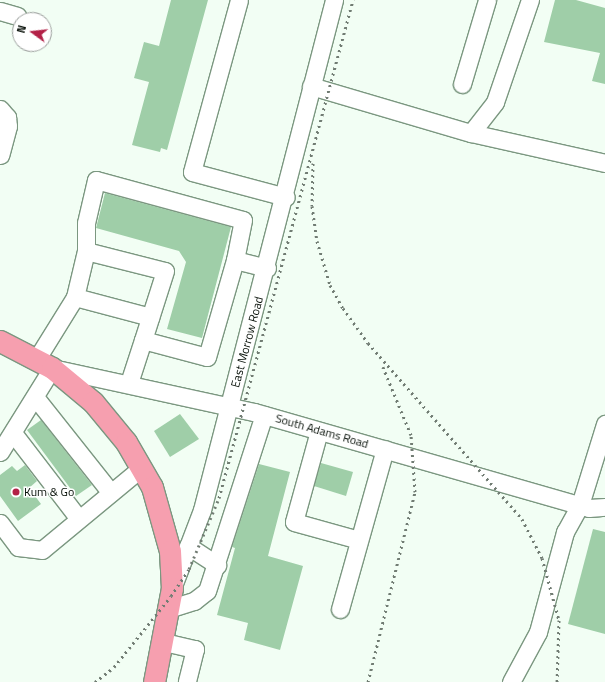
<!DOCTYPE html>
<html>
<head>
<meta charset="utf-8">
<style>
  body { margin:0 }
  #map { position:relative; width:605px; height:682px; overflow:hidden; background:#f2fef4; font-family:"Titillium Web",sans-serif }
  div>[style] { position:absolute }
  .building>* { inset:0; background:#9fcea8 }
  .roads { filter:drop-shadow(1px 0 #7b9780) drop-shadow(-1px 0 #7b9780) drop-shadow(0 1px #7b9780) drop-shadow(0 -1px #7b9780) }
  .minor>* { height:17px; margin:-8.5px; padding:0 8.5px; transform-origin:8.5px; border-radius:8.5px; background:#fff }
  .major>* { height:21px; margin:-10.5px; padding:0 10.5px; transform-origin:10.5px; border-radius:10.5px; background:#f69faf }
  .rail>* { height:3px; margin-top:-1.5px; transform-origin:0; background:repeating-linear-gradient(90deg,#717c73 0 2px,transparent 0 6px) }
  .dots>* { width:11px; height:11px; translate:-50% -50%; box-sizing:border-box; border:2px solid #fff; border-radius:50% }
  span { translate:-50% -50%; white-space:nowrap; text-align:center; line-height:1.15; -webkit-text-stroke:3px #fff; paint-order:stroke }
  .street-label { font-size:12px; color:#060f07 }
  .poi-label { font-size:12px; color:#060f07 }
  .left { translate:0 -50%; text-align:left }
  .north { position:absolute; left:12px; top:12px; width:40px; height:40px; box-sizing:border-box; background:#fff; border:1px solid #9b9f9c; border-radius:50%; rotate:285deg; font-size:11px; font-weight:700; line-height:16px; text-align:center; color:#060f07 }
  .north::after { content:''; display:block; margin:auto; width:14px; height:18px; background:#b32147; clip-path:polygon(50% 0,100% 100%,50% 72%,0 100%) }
</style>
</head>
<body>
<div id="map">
  <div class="building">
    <div style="clip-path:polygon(171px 0,208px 0,167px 150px,161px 148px,160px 152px,132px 145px,149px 82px,134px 78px,144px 42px,159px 46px)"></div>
    <div style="clip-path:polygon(555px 0,576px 0,605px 8px,605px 84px,592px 81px,600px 53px,544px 42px)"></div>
    <div style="clip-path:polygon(105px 193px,231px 227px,202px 338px,167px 329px,186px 262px,179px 251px,96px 228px)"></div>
    <div style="clip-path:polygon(180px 414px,199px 439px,170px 457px,154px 431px)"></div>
    <div style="clip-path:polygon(41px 420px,92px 485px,76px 496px,27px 430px)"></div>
    <div style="clip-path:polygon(321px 463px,353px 472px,346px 496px,314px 486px)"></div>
    <div style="clip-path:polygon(259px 464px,290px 472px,268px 556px,303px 566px,280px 650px,244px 640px,248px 623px,217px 615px,235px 548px,232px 547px)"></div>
    <div style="clip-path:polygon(25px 465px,37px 481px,29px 488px,41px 504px,18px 521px,0 496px,0 475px,12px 466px,17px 471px)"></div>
    <div style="clip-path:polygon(593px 529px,605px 532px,605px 634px,568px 624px)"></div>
  </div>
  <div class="roads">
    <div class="minor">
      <div style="left:239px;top:0;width:178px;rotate:105.3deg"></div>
      <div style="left:192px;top:172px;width:97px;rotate:14.9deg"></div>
      <div style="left:0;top:11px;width:18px;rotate:16deg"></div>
      <div style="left:462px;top:84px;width:88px;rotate:-73.4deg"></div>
      <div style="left:311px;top:86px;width:167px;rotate:16.4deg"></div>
      <div style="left:471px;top:133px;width:137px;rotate:12.6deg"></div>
      <div style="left:0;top:109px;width:11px;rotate:49deg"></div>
      <div style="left:7px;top:117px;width:9px;rotate:84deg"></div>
      <div style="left:8px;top:126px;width:30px;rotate:105deg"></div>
      <div style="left:471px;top:133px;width:39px;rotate:-52deg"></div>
      <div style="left:495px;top:102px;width:108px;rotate:-71.1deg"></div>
      <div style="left:86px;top:251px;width:28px;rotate:-90deg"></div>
      <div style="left:86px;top:223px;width:44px;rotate:-76.9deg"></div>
      <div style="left:96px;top:180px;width:152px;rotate:15.2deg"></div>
      <div style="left:243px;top:220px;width:41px;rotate:101.3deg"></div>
      <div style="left:75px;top:297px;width:78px;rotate:14.9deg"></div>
      <div style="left:36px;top:360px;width:74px;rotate:-58.2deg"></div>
      <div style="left:75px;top:297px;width:47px;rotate:-76.6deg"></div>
      <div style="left:86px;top:251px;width:81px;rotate:14.2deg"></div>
      <div style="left:165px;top:271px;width:72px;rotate:107.7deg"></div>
      <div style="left:129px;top:383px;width:45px;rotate:-72deg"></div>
      <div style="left:143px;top:340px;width:66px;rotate:14.9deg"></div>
      <div style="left:207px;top:357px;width:101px;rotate:-73.9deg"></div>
      <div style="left:235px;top:260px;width:33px;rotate:14deg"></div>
      <div style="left:35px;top:397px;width:122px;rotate:51.6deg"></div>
      <div style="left:319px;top:431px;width:94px;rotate:105.4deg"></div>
      <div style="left:294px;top:522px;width:67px;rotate:15.5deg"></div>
      <div style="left:13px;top:433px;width:108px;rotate:52.5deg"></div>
      <div style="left:0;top:452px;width:99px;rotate:-58.2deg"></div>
      <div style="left:52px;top:368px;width:207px;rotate:12.3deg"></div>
      <div style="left:254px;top:412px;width:348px;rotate:16deg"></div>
      <div style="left:589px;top:508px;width:16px;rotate:-4deg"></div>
      <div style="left:0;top:523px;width:30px;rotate:53deg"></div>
      <div style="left:18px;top:547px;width:24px;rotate:7deg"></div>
      <div style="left:42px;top:550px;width:129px;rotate:-39.6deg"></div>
      <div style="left:188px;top:546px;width:35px;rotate:33deg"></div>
      <div style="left:173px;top:586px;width:81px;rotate:-69.1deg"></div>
      <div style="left:202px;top:510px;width:527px;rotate:-75.49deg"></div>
      <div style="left:171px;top:608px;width:24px;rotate:-17deg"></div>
      <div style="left:194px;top:601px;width:16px;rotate:-38deg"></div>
      <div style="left:207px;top:591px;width:185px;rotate:-72.1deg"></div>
      <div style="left:340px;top:609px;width:166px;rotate:-74.3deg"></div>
      <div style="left:164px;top:642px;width:32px;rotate:13deg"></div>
      <div style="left:195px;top:649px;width:34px;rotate:104deg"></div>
      <div style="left:511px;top:682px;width:57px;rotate:-61.6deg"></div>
      <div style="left:538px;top:632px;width:104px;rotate:-74.9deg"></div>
      <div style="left:565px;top:532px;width:31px;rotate:-61deg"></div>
      <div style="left:580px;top:505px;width:85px;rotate:-72.8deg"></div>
    </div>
    <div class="major">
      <div style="left:0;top:341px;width:59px;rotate:27.4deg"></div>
      <div style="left:52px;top:368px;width:53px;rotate:39.7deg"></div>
      <div style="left:93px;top:402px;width:52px;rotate:50.5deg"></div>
      <div style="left:126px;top:442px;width:52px;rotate:60deg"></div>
      <div style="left:152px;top:487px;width:66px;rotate:74.3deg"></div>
      <div style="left:170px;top:551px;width:37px;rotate:87deg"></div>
      <div style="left:172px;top:588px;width:96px;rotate:100.8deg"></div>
    </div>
  </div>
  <div class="rail">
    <div style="left:313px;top:163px;width:43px;rotate:91.3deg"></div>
    <div style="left:312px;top:206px;width:35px;rotate:82deg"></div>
    <div style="left:317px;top:241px;width:46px;rotate:73.5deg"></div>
    <div style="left:330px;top:285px;width:26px;rotate:61deg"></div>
    <div style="left:343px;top:308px;width:43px;rotate:54.5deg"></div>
    <div style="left:368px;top:343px;width:234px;rotate:48.8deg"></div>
    <div style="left:522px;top:519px;width:44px;rotate:62.9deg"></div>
    <div style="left:542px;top:558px;width:64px;rotate:74.7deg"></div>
    <div style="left:559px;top:620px;width:62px;rotate:91.8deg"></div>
    <div style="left:95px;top:682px;width:24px;rotate:-38deg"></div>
    <div style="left:114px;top:667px;width:91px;rotate:-51.2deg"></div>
    <div style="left:171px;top:596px;width:32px;rotate:-56deg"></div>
    <div style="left:189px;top:569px;width:77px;rotate:-67.1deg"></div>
    <div style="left:219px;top:498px;width:516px;rotate:-74.94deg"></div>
    <div style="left:368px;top:682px;width:196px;rotate:-76.1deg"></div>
    <div style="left:415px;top:492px;width:57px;rotate:-94deg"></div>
    <div style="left:411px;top:435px;width:74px;rotate:-112.4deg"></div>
  </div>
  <div class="dots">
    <div style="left:16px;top:492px;background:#b32147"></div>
  </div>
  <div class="street-label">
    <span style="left:247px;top:342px;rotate:-75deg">East Morrow Road</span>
    <span style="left:322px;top:431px;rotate:16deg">South Adams Road</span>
  </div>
  <div class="poi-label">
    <span class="left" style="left:24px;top:492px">Kum &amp; Go</span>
  </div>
  <div class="north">N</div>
</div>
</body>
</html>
